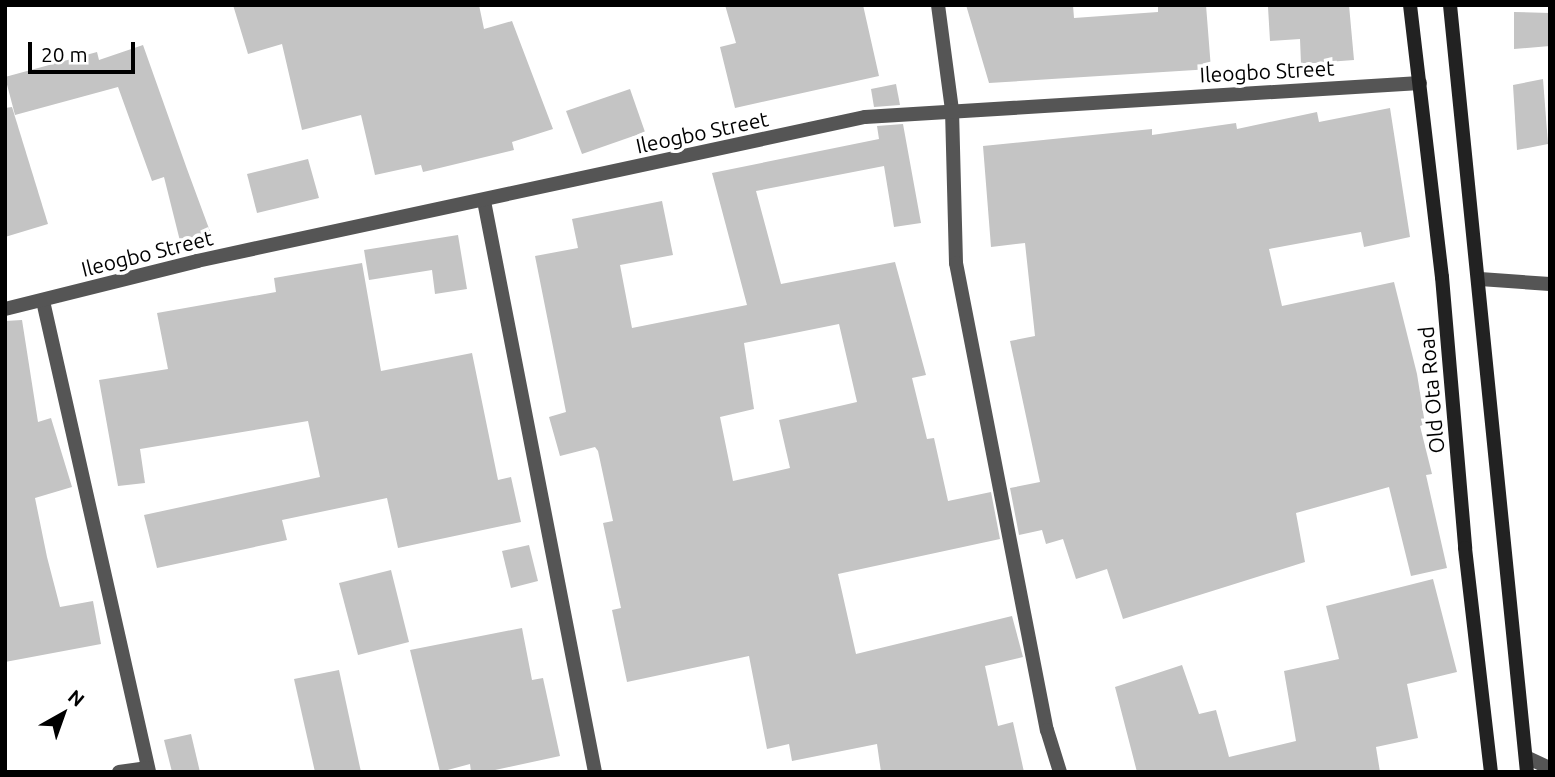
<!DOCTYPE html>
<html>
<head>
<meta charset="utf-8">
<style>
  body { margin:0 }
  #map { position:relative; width:1555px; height:777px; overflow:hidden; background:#fff; font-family:Ubuntu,sans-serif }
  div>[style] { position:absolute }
  .building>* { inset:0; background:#c4c4c4 }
  .street>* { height:14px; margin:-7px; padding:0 7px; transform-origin:7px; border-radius:7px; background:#555 }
  .secondary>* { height:14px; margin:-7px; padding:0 7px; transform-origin:7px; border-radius:7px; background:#222 }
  span { translate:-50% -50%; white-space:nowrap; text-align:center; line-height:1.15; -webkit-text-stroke:7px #fff; paint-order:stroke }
  .street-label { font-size:21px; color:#000 }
  .frame { position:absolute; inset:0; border:7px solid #000; pointer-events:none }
  .north { position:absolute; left:28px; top:679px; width:70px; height:70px; -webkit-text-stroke:5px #fff; paint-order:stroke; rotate:40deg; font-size:19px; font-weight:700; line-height:28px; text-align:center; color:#000 }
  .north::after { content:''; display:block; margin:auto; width:24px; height:32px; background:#000; clip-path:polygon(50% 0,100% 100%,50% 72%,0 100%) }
  .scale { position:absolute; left:28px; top:42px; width:107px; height:32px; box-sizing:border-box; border:4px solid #000; border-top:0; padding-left:9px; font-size:21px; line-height:24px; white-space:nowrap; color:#000; -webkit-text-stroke:5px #fff; paint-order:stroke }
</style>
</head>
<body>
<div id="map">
  <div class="building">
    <div style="clip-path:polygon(233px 5px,479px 5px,484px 29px,512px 21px,553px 129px,512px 142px,514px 150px,423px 172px,421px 165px,375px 175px,361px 115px,302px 130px,282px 44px,248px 54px)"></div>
    <div style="clip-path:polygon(725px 5px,863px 5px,879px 76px,735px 108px,720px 47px,736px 43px)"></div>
    <div style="clip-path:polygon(966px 5px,1073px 5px,1074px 18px,1158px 12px,1158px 5px,1206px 5px,1211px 69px,989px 83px)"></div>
    <div style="clip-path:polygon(1349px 5px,1354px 60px,1301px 64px,1300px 39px,1270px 41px,1268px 7px)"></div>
    <div style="clip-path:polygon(1514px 12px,1550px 13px,1550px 46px,1514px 49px)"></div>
    <div style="clip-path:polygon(143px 45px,187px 169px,211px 234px,180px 241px,164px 177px,152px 181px,118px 87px,15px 115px,5px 77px,97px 52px,99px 60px)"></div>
    <div style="clip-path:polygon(1543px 79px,1548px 144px,1517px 150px,1513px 85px)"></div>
    <div style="clip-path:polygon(896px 84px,900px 105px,874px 107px,871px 89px)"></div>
    <div style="clip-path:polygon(630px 89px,645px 132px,582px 154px,566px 111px)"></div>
    <div style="clip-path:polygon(12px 107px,48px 224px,5px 237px,5px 108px)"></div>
    <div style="clip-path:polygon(1390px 108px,1410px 237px,1364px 247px,1361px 232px,1269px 249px,1282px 306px,1394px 282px,1417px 374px,1425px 424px,1420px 426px,1432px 474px,1426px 475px,1447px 568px,1411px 576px,1389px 487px,1296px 513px,1305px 562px,1123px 619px,1107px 569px,1076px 579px,1063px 539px,1046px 544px,1042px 530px,1019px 535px,1010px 488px,1040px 482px,1010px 341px,1035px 336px,1025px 243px,991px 247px,983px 146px,1152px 129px,1152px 135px,1236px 123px,1237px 129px,1317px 112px,1319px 122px)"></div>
    <div style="clip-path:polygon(evenodd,903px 124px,921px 223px,894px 227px,884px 166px,756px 191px,781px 284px,895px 262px,926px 375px,912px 378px,927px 439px,934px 438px,948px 501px,991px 492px,1000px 539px,838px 574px,856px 654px,1012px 616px,1023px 657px,985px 666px,998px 726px,1013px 722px,1024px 772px,881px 772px,877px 744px,792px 761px,789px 744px,767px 749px,749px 656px,627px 682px,612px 610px,621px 608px,603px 523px,613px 521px,598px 451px,595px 447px,560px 456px,549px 417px,566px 412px,535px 256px,578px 248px,572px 219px,662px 201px,673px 255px,620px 265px,632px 328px,747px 305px,712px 173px,879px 139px,877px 126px,903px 124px,839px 324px,857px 402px,779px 420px,790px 468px,733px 481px,720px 417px,754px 409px,744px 343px,839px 324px)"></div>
    <div style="clip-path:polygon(308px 159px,319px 198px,257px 213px,247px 174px)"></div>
    <div style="clip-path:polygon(458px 235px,467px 289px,435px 294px,432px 270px,369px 280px,364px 250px)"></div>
    <div style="clip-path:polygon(362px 263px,381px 371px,472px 353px,498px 480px,511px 477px,521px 522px,398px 548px,387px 498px,282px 520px,287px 540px,157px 568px,144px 515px,320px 477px,308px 421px,140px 449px,145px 483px,118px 486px,99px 380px,168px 369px,157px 313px,276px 292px,274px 278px)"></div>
    <div style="clip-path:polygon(22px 320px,38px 422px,51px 418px,72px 487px,35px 498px,47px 557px,60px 607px,93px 601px,101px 644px,5px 662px,5px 321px)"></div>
    <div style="clip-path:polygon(529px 545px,538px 581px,511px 588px,502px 551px)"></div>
    <div style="clip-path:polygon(391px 570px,409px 642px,358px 655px,339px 583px)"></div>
    <div style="clip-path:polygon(1433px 579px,1457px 672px,1407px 684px,1418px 738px,1376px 747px,1380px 772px,1137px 772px,1115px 687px,1182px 665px,1199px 714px,1216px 710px,1229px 757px,1296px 741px,1284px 671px,1339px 659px,1326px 606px)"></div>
    <div style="clip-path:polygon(522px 628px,532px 680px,543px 678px,560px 756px,486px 772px,471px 772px,470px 764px,440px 772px,410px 650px)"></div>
    <div style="clip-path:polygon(339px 670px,361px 772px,315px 772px,294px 679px)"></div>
    <div style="clip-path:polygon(191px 734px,200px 772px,172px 772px,164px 740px)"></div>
  </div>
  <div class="street">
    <div style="left:938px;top:5px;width:106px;rotate:82.4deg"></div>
    <div style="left:952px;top:110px;width:153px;rotate:88.5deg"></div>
    <div style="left:956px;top:263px;width:476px;rotate:79deg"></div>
    <div style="left:1047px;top:730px;width:44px;rotate:72.8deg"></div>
    <div style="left:484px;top:201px;width:582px;rotate:79deg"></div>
    <div style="left:1480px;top:279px;width:70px;rotate:4.1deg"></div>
    <div style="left:43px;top:301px;width:483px;rotate:77.3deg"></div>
    <div style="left:5px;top:309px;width:198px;rotate:-14deg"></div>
    <div style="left:197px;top:261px;width:683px;rotate:-12.17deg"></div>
    <div style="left:865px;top:117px;width:556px;rotate:-3.51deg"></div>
    <div style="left:1526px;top:757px;width:26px;rotate:25deg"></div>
    <div style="left:119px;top:772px;width:29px;rotate:-8deg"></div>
  </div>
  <div class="secondary">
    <div style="left:1410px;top:5px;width:274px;rotate:83.3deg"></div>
    <div style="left:1442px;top:277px;width:272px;rotate:85.1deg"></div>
    <div style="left:1465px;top:548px;width:226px;rotate:83.4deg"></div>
    <div style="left:1450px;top:5px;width:771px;rotate:84.27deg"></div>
  </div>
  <div class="street-label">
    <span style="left:1267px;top:71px;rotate:-3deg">Ileogbo Street</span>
    <span style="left:702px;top:132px;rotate:-12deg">Ileogbo Street</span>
    <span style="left:147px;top:253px;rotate:-14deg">Ileogbo Street</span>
    <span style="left:1431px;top:390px;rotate:-95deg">Old Ota Road</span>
  </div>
  <div class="frame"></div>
  <div class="north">N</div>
  <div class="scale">20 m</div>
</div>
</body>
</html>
